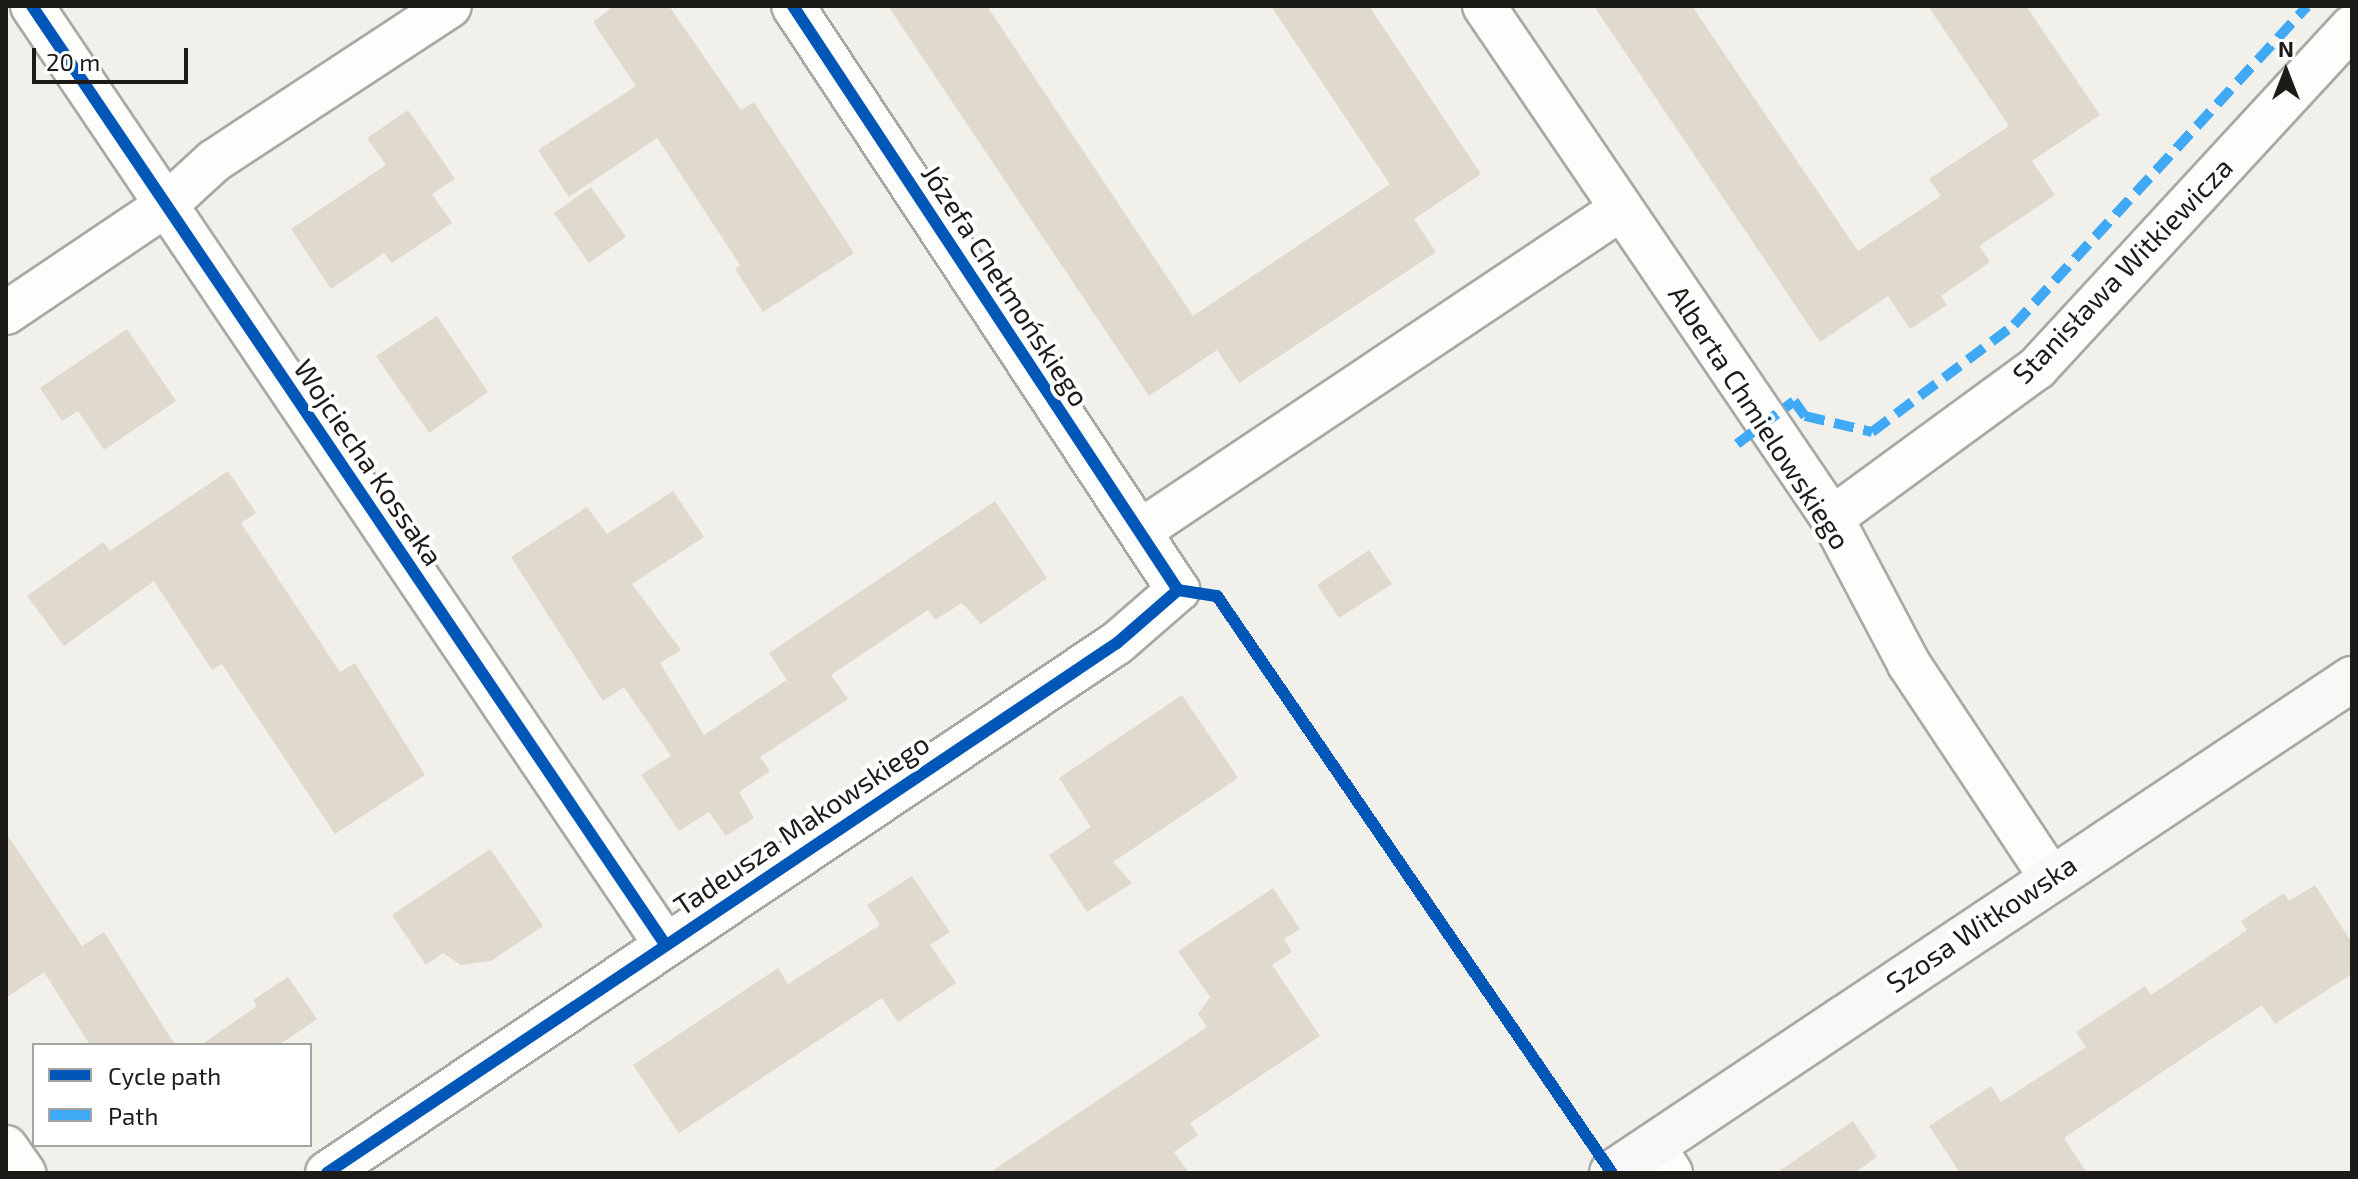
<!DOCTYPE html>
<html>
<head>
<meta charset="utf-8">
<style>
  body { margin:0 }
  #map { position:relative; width:2358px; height:1179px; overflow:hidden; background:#f2f0ea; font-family:"Exo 2",sans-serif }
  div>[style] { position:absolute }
  .building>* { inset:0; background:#dfdacd }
  .roads { filter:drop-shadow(2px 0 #a9a8a4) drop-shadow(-2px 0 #a9a8a4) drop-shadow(0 2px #a9a8a4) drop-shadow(0 -2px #a9a8a4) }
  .street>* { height:42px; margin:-21px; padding:0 21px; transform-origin:21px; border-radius:21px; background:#fdfdfc }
  .secondary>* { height:44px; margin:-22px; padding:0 22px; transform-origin:22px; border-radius:22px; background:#faf8f6 }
  .quiet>* { height:10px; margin-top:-5px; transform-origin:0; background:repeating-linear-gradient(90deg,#3fa9f5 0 20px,transparent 0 30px) }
  .cycleway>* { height:12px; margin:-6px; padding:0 6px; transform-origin:6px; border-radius:6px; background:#0057b8 }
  span { translate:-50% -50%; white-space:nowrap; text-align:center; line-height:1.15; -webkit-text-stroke:8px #fff; paint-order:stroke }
  .street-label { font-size:28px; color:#1c1b17 }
  .frame { position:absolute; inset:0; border:8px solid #1c1b17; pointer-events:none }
  .legend { position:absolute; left:32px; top:1043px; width:280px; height:104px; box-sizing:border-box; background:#fff; border:2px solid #a4a4a2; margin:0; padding:10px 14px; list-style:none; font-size:24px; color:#1c1b17 }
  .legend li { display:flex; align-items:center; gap:16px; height:40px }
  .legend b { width:40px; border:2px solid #a4a4a2 }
  .north { position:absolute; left:2246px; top:32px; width:80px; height:80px; -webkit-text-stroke:6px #fff; paint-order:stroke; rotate:0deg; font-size:22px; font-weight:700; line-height:32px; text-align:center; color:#1c1b17 }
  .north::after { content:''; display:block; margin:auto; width:28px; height:36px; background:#1c1b17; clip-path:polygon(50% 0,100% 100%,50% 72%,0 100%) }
  .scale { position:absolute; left:32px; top:48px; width:156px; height:36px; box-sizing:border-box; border:4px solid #1c1b17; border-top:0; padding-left:10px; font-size:24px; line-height:28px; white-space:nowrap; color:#1c1b17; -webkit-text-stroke:6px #fff; paint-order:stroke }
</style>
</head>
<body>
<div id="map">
  <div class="building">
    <div style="clip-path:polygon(614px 6px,669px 6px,741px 110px,754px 102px,854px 253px,763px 312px,735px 269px,740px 265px,657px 138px,569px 197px,538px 150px,636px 86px,593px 22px)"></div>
    <div style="clip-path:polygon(888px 6px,987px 6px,1193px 316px,1390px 184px,1271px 6px,1369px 6px,1481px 174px,1414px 219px,1436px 252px,1239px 383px,1217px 350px,1149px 396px)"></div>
    <div style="clip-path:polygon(1594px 6px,1692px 6px,1858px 251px,1941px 196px,1929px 179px,2009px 126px,1928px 6px,2026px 6px,2100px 115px,2032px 161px,2055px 195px,1979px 246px,1990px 262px,1941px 296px,1947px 305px,1910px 329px,1888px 296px,1820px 342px)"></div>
    <div style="clip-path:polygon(408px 110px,455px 179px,432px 194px,452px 223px,392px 263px,384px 253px,331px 289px,291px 229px,386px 165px,367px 138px)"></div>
    <div style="clip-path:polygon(591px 187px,626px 237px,589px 263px,554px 213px)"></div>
    <div style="clip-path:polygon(437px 316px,488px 392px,429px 433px,376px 356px)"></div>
    <div style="clip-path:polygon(127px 329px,176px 401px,104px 450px,78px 411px,62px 421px,40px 388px)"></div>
    <div style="clip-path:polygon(228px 471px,256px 513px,241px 523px,340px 672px,355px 663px,425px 775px,335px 834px,222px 664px,212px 670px,154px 581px,64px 646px,27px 596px,103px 542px,110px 551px)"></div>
    <div style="clip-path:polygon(673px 491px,704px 537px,632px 584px,681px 650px,660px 663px,704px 735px,787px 680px,769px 653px,995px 501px,1047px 578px,981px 624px,962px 603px,935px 620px,928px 610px,831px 675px,848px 699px,760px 757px,770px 771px,739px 792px,754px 818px,726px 836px,709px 812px,679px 831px,641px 775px,671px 756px,624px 687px,603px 701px,511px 557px,587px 507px,607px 534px)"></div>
    <div style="clip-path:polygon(1369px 550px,1392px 584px,1339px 618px,1317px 585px)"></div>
    <div style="clip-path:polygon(1182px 695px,1238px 778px,1113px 862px,1132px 883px,1087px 912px,1049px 855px,1091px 827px,1059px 778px)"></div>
    <div style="clip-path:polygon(6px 833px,82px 946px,104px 932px,175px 1045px,90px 1045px,44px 972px,6px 998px)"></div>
    <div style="clip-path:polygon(490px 849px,543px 926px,491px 961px,461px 965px,443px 953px,426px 965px,392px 915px)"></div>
    <div style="clip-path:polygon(912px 876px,950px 932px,930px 945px,956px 983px,898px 1022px,882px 998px,679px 1133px,633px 1065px,778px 968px,788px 984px,880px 925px,867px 905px)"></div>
    <div style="clip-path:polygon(2315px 885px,2352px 943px,2352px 974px,2275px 1024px,2262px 1005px,2064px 1138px,2087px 1173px,1960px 1173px,1929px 1126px,1991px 1086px,2001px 1102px,2086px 1047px,2076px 1032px,2145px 986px,2151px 995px,2224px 946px,2247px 930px,2241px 921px,2284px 893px,2289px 901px)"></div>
    <div style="clip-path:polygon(1273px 888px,1300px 929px,1284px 939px,1292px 952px,1272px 965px,1320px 1036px,1190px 1123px,1198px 1135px,1174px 1152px,1189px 1173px,989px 1173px,1207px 1027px,1198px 1014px,1210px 997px,1178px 951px)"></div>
    <div style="clip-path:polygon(288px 977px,317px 1019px,279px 1045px,201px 1045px,257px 1006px,253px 1000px)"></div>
    <div style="clip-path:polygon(1853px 1121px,1877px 1157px,1854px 1173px,1776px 1173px)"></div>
  </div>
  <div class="roads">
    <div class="street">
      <div style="left:32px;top:6px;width:1132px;rotate:55.99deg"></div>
      <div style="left:1484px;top:6px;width:619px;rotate:55.8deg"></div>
      <div style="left:1832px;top:518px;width:165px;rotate:62.2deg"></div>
      <div style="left:1909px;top:664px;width:255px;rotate:56.4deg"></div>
      <div style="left:6px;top:313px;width:193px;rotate:-34deg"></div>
      <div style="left:166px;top:205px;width:65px;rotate:-42.5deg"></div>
      <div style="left:214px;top:161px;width:282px;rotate:-33.3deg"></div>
      <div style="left:1832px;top:518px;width:254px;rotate:-36.2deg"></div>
      <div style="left:2037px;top:368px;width:464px;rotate:-47.3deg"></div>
      <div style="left:1140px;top:531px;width:579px;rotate:-33.8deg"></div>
      <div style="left:1653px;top:1146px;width:32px;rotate:56deg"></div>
      <div style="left:6px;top:1147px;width:32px;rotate:55deg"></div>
      <div style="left:327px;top:1173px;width:951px;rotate:-33.86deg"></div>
      <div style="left:1117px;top:643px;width:81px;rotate:-41deg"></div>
      <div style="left:1178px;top:590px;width:699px;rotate:-123.39deg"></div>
    </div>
    <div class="secondary">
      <div style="left:1612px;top:1173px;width:890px;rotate:-33.73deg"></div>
    </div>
  </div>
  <div class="quiet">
    <div style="left:1737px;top:444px;width:71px;rotate:-37deg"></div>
    <div style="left:1794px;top:401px;width:19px;rotate:54deg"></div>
    <div style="left:1805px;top:416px;width:69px;rotate:13.4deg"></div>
    <div style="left:1872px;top:432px;width:178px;rotate:-37deg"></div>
    <div style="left:2014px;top:325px;width:433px;rotate:-47.4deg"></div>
  </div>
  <div class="cycleway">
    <div style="left:32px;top:6px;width:1132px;rotate:55.99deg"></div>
    <div style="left:793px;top:6px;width:699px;rotate:56.61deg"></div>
    <div style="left:1178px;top:590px;width:39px;rotate:9deg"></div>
    <div style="left:1217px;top:596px;width:699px;rotate:55.61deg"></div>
    <div style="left:327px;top:1173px;width:951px;rotate:-33.86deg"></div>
    <div style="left:1117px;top:643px;width:81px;rotate:-41deg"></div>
  </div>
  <div class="street-label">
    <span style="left:2122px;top:270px;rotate:-46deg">Stanisława Witkiewicza</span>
    <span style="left:1006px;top:285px;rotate:57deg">Józefa Chełmońskiego</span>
    <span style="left:1760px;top:417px;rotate:57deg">Alberta Chmielowskiego</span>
    <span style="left:369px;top:462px;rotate:56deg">Wojciecha Kossaka</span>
    <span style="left:801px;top:824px;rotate:-34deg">Tadeusza Makowskiego</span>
    <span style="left:1981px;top:923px;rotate:-34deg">Szosa Witkowska</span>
  </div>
  <div class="frame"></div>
  <ul class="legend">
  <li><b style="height:10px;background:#0057b8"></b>Cycle path</li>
  <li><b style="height:10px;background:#3fa9f5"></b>Path</li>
  </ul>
  <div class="north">N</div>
  <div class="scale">20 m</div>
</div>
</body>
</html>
